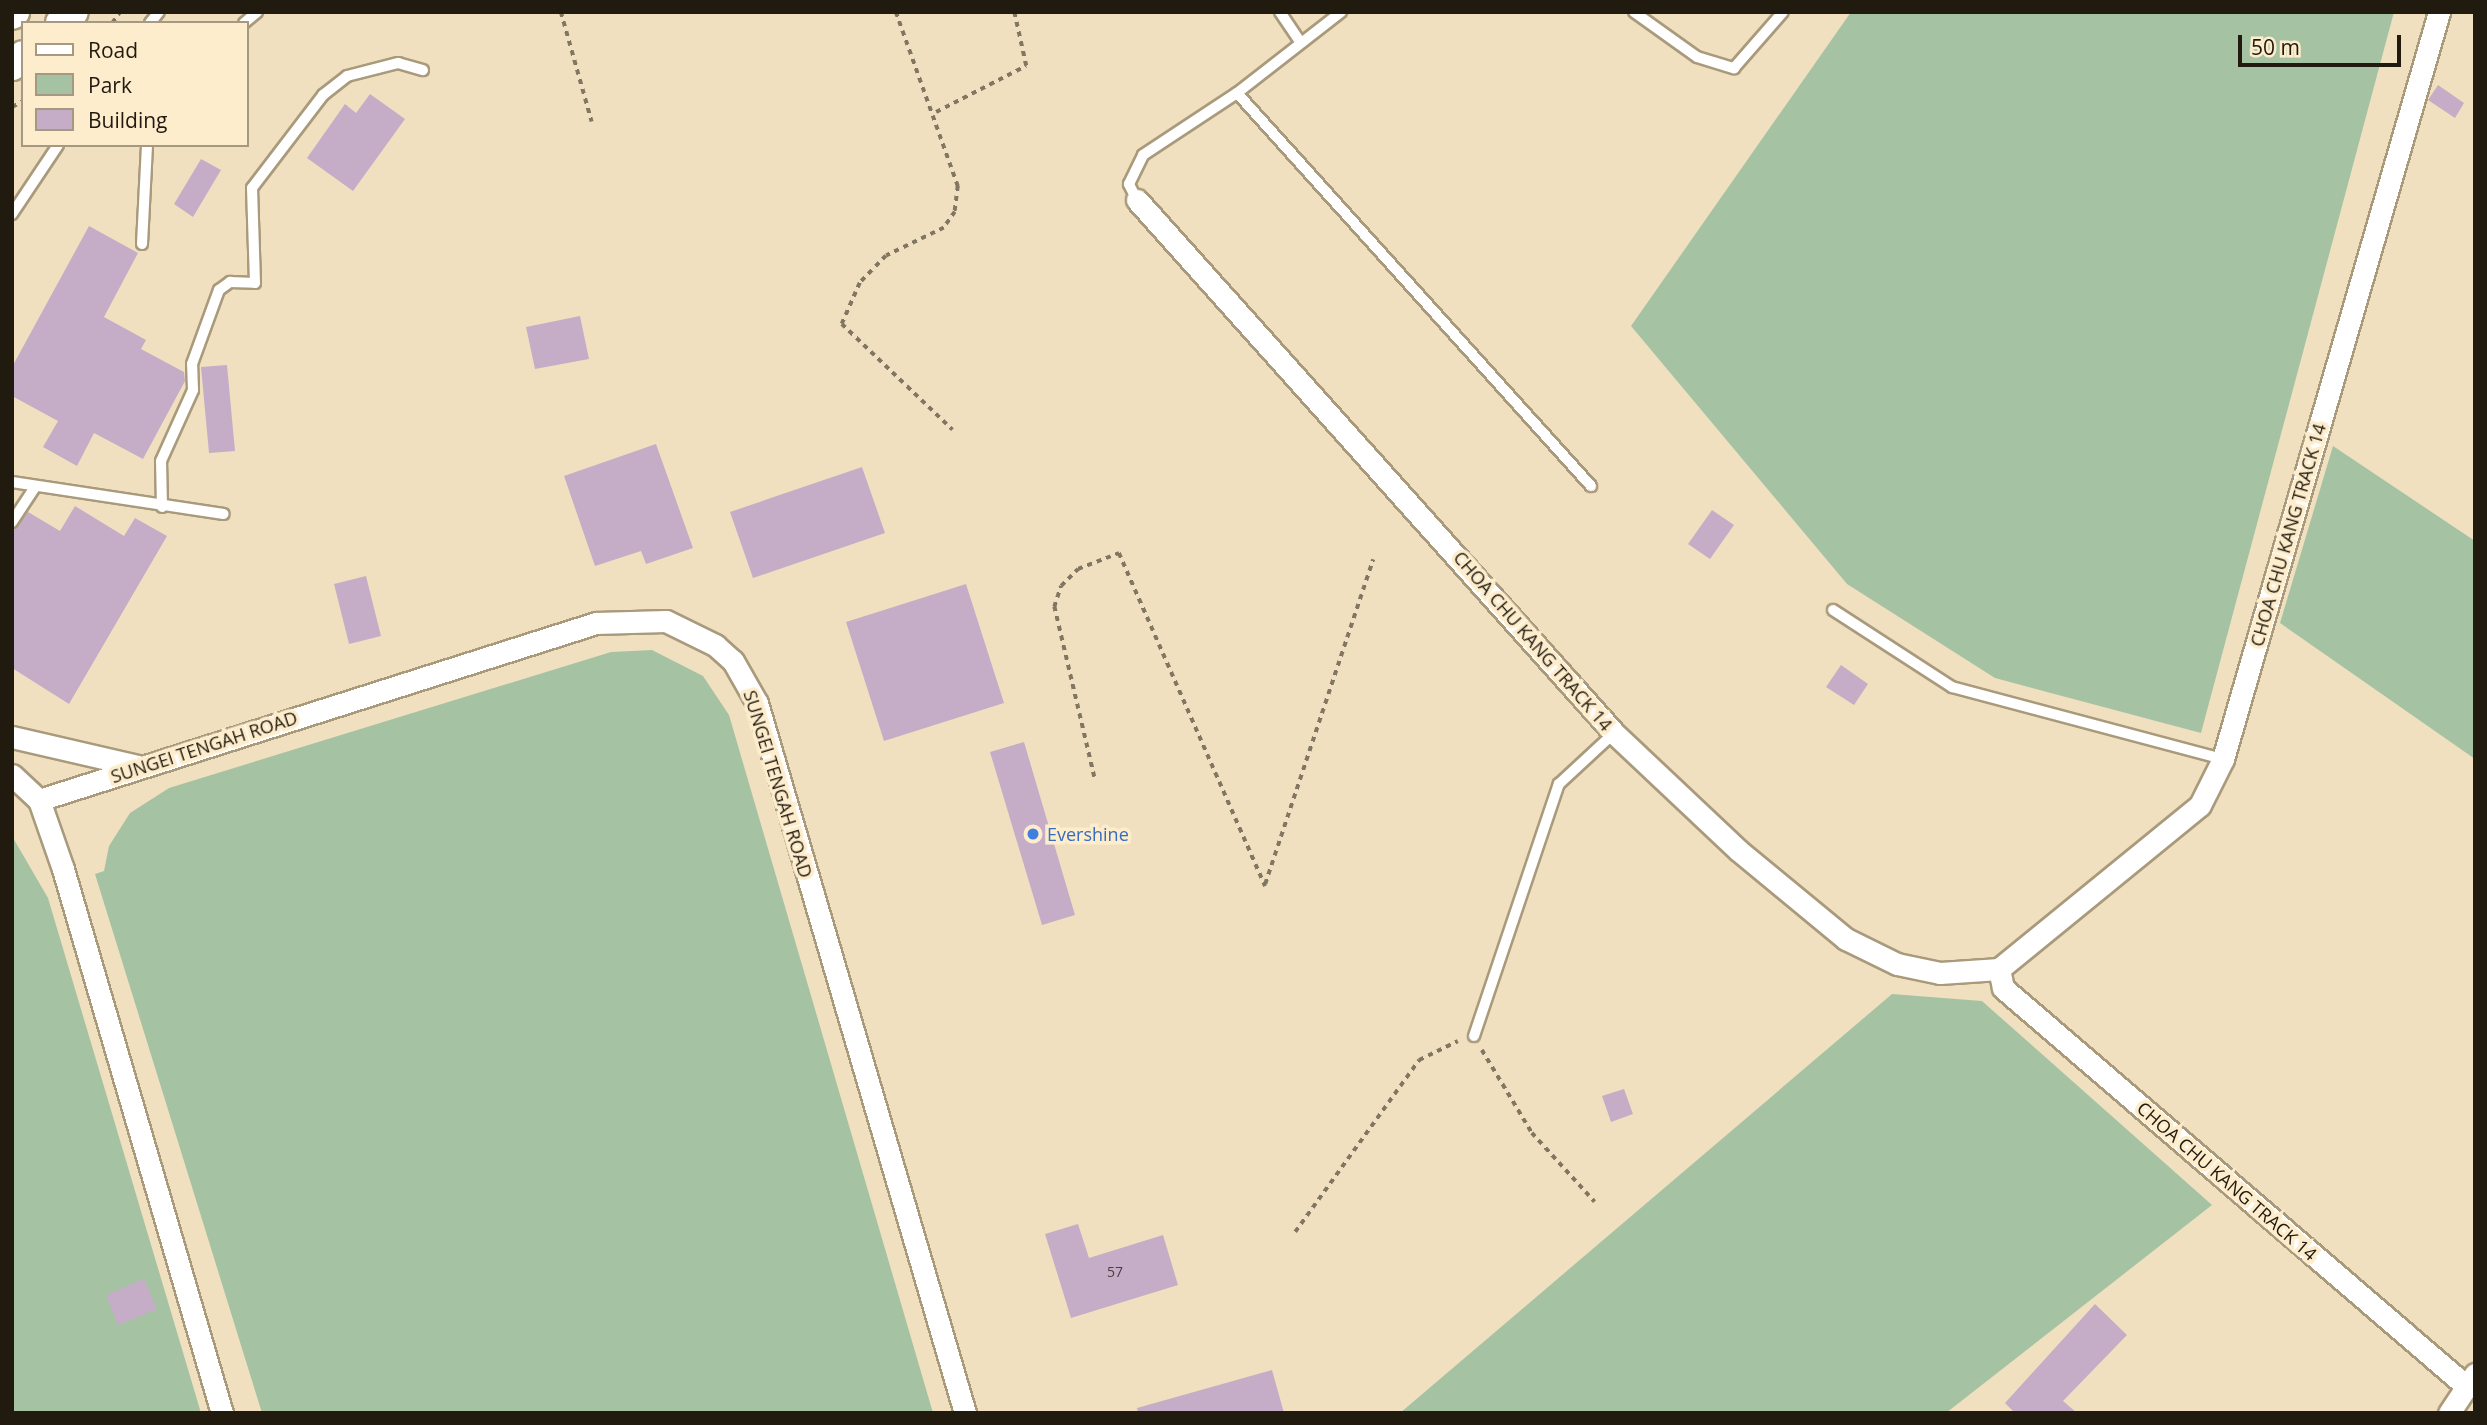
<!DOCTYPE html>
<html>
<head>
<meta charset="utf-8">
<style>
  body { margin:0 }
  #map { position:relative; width:2487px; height:1425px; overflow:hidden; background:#f0e0c0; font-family:"Open Sans",sans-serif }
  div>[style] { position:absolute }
  .green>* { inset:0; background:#a5c3a3 }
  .building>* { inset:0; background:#c5adc7 }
  .path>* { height:3.5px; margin-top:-1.75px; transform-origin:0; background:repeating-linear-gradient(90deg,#817662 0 5px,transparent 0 10px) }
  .roads { filter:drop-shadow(2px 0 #a99a7c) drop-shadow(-2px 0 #a99a7c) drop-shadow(0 2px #a99a7c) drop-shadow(0 -2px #a99a7c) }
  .lane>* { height:10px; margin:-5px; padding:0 5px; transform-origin:5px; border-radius:5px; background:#fff }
  .street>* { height:21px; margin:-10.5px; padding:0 10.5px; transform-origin:10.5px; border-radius:10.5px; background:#fff }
  .secondary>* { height:30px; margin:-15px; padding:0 15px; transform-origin:15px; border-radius:15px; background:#fff }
  .dots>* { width:19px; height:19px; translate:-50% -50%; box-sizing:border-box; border:4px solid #fdedcd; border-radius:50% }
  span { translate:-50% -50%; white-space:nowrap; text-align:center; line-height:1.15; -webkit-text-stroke:7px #fdedcd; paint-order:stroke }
  .number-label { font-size:14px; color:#493f3d }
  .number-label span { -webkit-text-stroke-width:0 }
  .street-label { font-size:18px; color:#201a0f }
  .shop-label { font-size:18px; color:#366cbe }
  .left { translate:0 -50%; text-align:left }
  .frame { position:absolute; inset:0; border:14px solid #201a0f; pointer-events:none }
  .legend { position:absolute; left:21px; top:21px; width:228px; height:126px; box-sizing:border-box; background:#fdedcd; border:2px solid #a59981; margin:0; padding:9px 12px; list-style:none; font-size:21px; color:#201a0f }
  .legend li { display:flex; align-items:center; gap:14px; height:35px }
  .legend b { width:35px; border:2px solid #a59981 }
  .scale { position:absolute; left:2238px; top:35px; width:163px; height:32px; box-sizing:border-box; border:4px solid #201a0f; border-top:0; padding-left:9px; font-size:21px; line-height:24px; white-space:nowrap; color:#201a0f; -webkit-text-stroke:5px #fdedcd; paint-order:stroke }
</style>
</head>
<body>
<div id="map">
  <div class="green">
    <div style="clip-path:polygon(1851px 12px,2394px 12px,2201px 733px,1995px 678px,1847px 584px,1631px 326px)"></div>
    <div style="clip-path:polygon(2333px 446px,2475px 541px,2475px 759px,2280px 623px)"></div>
    <div style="clip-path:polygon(652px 650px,703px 676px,729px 715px,933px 1413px,262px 1413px,95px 874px,104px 871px,109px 846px,130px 813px,169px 788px,611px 652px)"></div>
    <div style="clip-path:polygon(12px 836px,48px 898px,201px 1413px,12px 1413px)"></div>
    <div style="clip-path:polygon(1892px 994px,1982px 1001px,2212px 1205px,1946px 1413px,1400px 1413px)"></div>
  </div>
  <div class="building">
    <div style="clip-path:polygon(2438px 85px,2464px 103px,2455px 118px,2428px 100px)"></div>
    <div style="clip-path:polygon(370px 94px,405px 119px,353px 191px,307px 158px,345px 104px,356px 113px)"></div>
    <div style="clip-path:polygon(201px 159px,221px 170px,193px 217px,174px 204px)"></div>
    <div style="clip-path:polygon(89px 226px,138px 253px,104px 317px,146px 340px,141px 349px,184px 372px,185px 381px,143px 459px,94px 433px,77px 466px,43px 447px,58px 421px,12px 396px,12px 367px)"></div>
    <div style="clip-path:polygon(580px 316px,589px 359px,535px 369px,526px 327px)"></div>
    <div style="clip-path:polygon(227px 365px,235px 451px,209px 453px,201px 367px)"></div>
    <div style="clip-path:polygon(656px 444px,693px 548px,646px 564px,641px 551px,595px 566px,564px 476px)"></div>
    <div style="clip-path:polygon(862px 467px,885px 533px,753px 578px,730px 512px)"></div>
    <div style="clip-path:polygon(75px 506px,124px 536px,135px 518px,167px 536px,69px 704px,12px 668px,12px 530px,28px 512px,60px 531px)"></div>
    <div style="clip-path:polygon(1712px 510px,1734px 525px,1710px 559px,1688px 544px)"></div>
    <div style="clip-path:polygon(366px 576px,381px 636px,349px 644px,334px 584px)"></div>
    <div style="clip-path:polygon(966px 584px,1004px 703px,884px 741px,846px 622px)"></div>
    <div style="clip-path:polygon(1841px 665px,1868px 684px,1854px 705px,1826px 687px)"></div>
    <div style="clip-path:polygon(1024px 742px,1075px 915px,1042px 925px,990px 752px)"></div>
    <div style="clip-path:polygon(1624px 1089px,1633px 1114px,1611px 1122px,1602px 1096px)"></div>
    <div style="clip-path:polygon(1078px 1224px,1089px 1258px,1163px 1235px,1178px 1285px,1071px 1318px,1045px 1234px)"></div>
    <div style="clip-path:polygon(144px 1279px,157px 1309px,118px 1325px,106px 1295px)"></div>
    <div style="clip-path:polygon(2095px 1304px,2127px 1335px,2063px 1401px,2077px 1413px,2015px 1413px,2005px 1403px)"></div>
    <div style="clip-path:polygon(1272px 1370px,1284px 1413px,1138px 1413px,1137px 1408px)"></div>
  </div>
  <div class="path">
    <div style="left:561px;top:12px;width:114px;rotate:74.3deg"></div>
    <div style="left:896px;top:12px;width:185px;rotate:70.4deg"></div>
    <div style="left:958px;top:186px;width:26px;rotate:97deg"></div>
    <div style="left:955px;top:212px;width:19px;rotate:125deg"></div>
    <div style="left:944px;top:228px;width:64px;rotate:154.2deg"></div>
    <div style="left:886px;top:256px;width:37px;rotate:134deg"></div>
    <div style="left:860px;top:283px;width:45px;rotate:113.7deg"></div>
    <div style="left:842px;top:324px;width:153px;rotate:43.7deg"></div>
    <div style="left:112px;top:23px;width:14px;rotate:-54deg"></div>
    <div style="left:12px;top:107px;width:13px;rotate:-29deg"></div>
    <div style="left:936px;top:112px;width:101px;rotate:-27.1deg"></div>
    <div style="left:1026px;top:66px;width:55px;rotate:-102.5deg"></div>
    <div style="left:1094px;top:777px;width:175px;rotate:-103.2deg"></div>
    <div style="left:1054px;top:607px;width:22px;rotate:-72deg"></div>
    <div style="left:1061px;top:586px;width:24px;rotate:-45deg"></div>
    <div style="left:1078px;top:569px;width:44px;rotate:-21.3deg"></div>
    <div style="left:1119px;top:553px;width:364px;rotate:66.3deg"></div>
    <div style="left:1265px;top:884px;width:342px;rotate:-71.6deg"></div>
    <div style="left:1482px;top:1050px;width:97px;rotate:58.9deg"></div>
    <div style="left:1532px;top:1133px;width:93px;rotate:47.6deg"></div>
    <div style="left:1295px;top:1232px;width:212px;rotate:-54.2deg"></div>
    <div style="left:1419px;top:1060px;width:43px;rotate:-26deg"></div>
  </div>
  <div class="roads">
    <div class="lane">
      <div style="left:1280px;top:12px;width:37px;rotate:56deg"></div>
      <div style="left:1634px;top:12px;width:77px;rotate:35.5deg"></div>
      <div style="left:1697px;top:57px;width:39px;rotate:17deg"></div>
      <div style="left:1734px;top:68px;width:74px;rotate:-48.8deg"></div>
      <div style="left:150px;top:23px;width:14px;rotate:-51deg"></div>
      <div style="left:244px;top:23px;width:17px;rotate:-40deg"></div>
      <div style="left:1237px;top:93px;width:529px;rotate:47.99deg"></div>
      <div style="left:1137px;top:200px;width:18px;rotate:-117deg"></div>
      <div style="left:1129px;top:184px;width:32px;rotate:-64deg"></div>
      <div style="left:1143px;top:155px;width:113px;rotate:-33.4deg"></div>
      <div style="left:1237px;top:93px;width:132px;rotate:-37.9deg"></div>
      <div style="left:12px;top:214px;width:83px;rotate:-56.3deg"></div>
      <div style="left:142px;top:244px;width:99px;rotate:-87.1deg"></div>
      <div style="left:12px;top:482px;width:214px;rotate:8.6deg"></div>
      <div style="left:162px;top:507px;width:46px;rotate:-91.2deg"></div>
      <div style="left:161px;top:461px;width:78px;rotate:-65.7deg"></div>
      <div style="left:193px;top:390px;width:26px;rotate:-92deg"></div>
      <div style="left:192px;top:364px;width:79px;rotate:-70deg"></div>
      <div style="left:219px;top:290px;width:14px;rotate:-36deg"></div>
      <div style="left:230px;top:282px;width:25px;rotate:2deg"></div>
      <div style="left:255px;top:283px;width:95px;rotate:-91.8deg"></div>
      <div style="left:252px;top:188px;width:117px;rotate:-52.6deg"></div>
      <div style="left:323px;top:95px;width:31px;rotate:-38deg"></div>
      <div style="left:347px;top:76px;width:53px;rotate:-14.3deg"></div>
      <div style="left:398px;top:63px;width:26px;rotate:16deg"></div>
      <div style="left:12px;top:522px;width:42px;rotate:-56.7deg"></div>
      <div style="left:1833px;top:610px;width:142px;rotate:32.9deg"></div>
      <div style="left:1952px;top:687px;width:280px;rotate:14.9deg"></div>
      <div style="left:1474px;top:1036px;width:266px;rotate:-71.4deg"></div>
      <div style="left:1559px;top:784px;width:75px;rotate:-42.8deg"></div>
    </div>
    <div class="street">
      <div style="left:1137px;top:200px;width:715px;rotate:48.17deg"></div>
      <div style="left:1614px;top:733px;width:170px;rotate:43.3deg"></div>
      <div style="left:1738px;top:850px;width:140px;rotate:39.5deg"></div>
      <div style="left:1846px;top:939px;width:57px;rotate:26.1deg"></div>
      <div style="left:1897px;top:964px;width:44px;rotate:11.8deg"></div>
      <div style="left:1940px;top:973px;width:59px;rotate:-3.9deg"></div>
      <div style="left:1999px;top:969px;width:259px;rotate:-39.2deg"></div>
      <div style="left:2200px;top:805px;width:51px;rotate:-63.4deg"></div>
      <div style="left:2223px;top:759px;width:778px;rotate:-73.87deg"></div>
      <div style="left:12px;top:737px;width:129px;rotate:13deg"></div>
      <div style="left:12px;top:775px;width:37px;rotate:43deg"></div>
      <div style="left:39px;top:800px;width:73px;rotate:70.8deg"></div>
      <div style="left:63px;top:869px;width:567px;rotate:73.71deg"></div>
      <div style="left:39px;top:800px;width:584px;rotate:-17.63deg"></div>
      <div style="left:596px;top:623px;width:70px;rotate:-1.6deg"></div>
      <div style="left:666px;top:621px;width:55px;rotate:26.1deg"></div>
      <div style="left:715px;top:645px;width:24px;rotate:42deg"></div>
      <div style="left:733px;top:661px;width:48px;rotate:60.3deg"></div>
      <div style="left:757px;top:703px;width:740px;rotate:73.67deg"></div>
      <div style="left:1999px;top:969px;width:19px;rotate:78deg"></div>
      <div style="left:2003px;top:988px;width:611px;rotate:40.68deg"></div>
      <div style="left:2449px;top:1413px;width:47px;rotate:-56.3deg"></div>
    </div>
    <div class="secondary">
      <div style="left:12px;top:14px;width:3px;rotate:-45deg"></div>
      <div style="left:61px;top:23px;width:16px;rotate:-43deg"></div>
      <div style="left:12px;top:65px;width:14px;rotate:-39deg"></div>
    </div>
  </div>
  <div class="dots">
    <div style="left:1033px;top:834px;background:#3f7fe0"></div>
  </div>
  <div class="number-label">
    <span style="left:1115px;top:1272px">57</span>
  </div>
  <div class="street-label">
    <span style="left:2288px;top:535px;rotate:-74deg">CHOA CHU KANG TRACK 14</span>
    <span style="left:1533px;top:641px;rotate:49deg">CHOA CHU KANG TRACK 14</span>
    <span style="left:204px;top:747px;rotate:-18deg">SUNGEI TENGAH ROAD</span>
    <span style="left:778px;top:784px;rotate:73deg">SUNGEI TENGAH ROAD</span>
    <span style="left:2227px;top:1181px;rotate:41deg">CHOA CHU KANG TRACK 14</span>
  </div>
  <div class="shop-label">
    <span class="left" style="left:1047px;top:834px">Evershine</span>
  </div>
  <div class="frame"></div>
  <ul class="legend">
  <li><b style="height:9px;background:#fff"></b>Road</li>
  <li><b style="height:19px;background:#a5c3a3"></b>Park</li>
  <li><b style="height:19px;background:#c5adc7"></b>Building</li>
  </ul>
  <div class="scale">50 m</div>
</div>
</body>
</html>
